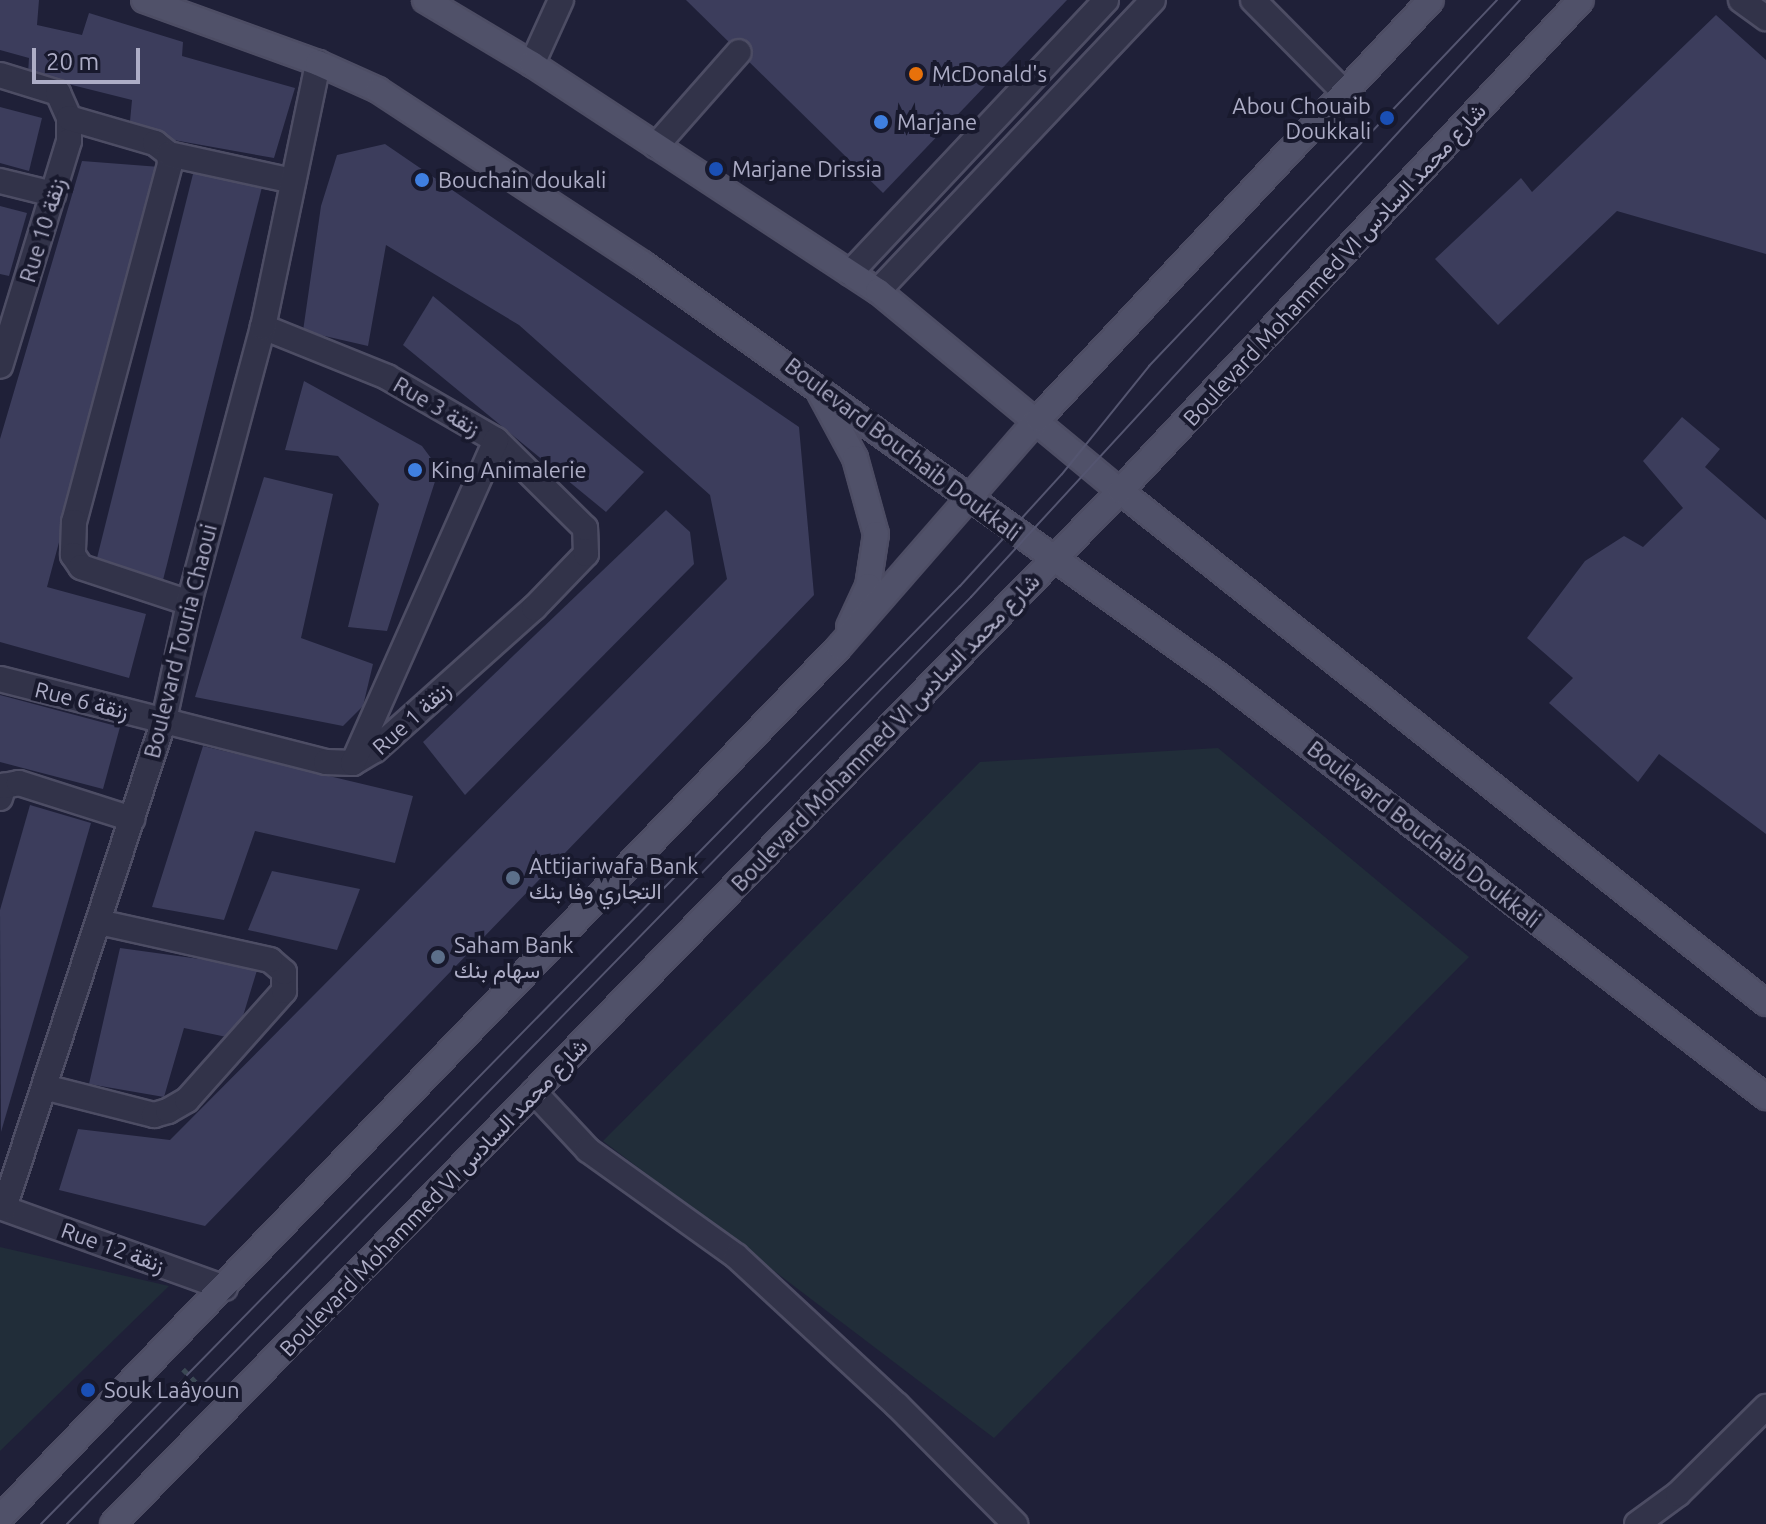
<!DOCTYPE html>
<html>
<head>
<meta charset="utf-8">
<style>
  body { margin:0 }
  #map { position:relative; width:1766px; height:1524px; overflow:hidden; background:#1f2038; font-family:Ubuntu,Vazirmatn,sans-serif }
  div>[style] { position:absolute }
  .green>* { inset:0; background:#212d39 }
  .building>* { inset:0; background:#3c3d5c }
  .path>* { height:5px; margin-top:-2.5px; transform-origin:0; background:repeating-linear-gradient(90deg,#3b4854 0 6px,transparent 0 12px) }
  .roads { filter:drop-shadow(2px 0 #4d4d64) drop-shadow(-2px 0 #4d4d64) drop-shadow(0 2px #4d4d64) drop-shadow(0 -2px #4d4d64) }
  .minor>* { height:24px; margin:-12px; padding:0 12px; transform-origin:12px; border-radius:12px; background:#323349 }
  .major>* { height:24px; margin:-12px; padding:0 12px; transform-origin:12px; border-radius:12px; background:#505169 }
  .tram>* { height:2px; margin:-1px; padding:0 1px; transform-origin:1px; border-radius:1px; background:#545570 }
  .dots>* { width:22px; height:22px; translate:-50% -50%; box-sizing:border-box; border:4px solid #18192d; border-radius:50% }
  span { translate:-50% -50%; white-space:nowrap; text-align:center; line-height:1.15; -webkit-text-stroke:8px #18192d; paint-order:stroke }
  .poi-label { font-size:22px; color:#adadc6 }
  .left { translate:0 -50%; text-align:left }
  .right { translate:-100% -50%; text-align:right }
  .street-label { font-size:22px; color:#adadc6 }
  .scale { position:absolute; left:32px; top:48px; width:108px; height:36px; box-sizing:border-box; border:4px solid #adadc6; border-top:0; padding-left:10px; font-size:24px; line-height:28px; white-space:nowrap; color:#adadc6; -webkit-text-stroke:6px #18192d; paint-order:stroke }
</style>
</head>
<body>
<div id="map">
  <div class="green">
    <div style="clip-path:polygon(1218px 748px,1469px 957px,994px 1438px,603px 1141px,980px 762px)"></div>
    <div style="clip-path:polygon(0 1247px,169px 1286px,0 1451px)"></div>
  </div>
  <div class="building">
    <div style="clip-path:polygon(0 0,39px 0,37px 25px,82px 35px,89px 13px,183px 42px,182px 56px,295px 88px,274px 158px,129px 132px,132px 100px,28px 74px,29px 58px,0 50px)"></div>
    <div style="clip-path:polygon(686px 0,1067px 0,883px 193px)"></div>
    <div style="clip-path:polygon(1716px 15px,1766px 60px,1766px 254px,1617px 211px,1498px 325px,1435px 259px,1521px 178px,1532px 192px)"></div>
    <div style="clip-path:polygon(0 107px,42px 118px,29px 171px,0 163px)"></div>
    <div style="clip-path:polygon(385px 144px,799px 427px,814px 595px,205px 1226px,59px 1190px,78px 1129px,170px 1140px,727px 579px,710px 495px,519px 325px,386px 245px,368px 346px,303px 331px,321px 206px,337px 155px)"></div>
    <div style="clip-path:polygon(82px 161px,160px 167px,47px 587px,146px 614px,129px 678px,0 642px,0 439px)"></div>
    <div style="clip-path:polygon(194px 170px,262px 187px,162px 584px,95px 566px)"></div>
    <div style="clip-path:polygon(0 206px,27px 213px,9px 276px,0 274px)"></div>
    <div style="clip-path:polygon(433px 296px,644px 472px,606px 512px,403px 345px)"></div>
    <div style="clip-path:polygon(304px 381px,422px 446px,439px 469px,387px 631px,348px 627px,379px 504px,338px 456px,285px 450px)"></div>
    <div style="clip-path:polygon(1682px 417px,1720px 449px,1705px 467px,1766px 520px,1766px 834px,1659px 754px,1638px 782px,1549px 703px,1573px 678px,1527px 638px,1585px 561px,1624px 536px,1643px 547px,1683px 508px,1643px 461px)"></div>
    <div style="clip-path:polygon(264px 477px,333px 494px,301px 638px,373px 664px,363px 706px,343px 726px,195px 697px)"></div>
    <div style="clip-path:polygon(666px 510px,690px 532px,694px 564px,465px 795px,423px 742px)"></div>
    <div style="clip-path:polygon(0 695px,120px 727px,103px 789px,0 762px)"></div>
    <div style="clip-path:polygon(203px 746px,413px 796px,395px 863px,255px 831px,224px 920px,152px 907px)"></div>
    <div style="clip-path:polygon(30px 805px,91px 823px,1px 1132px,0 910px)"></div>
    <div style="clip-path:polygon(272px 871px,360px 889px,337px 950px,248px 930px)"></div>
    <div style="clip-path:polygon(120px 948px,258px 967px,236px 1039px,184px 1028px,164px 1097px,89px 1084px)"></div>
  </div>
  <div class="path">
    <div style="left:183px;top:1369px;width:30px;rotate:46deg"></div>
  </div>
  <div class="roads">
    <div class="minor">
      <div style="left:1253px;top:0;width:129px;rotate:45.3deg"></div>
      <div style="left:1741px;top:0;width:31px;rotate:36deg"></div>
      <div style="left:532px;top:64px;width:70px;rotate:-65.6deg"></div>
      <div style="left:0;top:75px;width:61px;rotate:17.2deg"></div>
      <div style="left:58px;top:93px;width:27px;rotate:66deg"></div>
      <div style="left:69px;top:118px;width:23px;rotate:90deg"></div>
      <div style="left:69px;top:141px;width:235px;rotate:107deg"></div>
      <div style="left:69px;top:118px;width:90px;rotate:16.2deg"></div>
      <div style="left:155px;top:143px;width:18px;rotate:38deg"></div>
      <div style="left:169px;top:154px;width:10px;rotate:84deg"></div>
      <div style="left:170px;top:164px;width:371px;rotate:105deg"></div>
      <div style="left:74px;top:522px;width:33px;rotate:92deg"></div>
      <div style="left:73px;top:555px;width:14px;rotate:56deg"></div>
      <div style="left:81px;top:567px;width:114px;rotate:18.4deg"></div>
      <div style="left:656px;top:146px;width:125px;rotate:-48.6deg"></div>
      <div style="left:169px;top:154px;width:127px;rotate:12.3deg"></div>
      <div style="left:0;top:181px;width:55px;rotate:13.8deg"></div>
      <div style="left:850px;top:273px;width:374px;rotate:-46.8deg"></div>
      <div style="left:878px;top:291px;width:400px;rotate:-46.6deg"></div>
      <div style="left:0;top:679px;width:336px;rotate:14.3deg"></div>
      <div style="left:326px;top:762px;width:27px;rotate:2deg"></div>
      <div style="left:353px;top:763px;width:26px;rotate:-31deg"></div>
      <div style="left:375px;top:750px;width:213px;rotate:-41.8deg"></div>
      <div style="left:534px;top:608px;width:75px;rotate:-46.1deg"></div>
      <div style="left:586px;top:554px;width:26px;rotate:-92deg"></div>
      <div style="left:585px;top:528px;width:125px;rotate:-135.3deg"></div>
      <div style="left:496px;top:440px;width:126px;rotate:-150deg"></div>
      <div style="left:387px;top:377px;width:134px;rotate:-158deg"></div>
      <div style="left:353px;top:763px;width:353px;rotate:-66.1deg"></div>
      <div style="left:0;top:798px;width:13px;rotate:-72deg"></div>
      <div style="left:4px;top:786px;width:15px;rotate:-11deg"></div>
      <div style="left:19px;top:783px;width:119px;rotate:17.7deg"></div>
      <div style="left:44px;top:1087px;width:114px;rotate:14.3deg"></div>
      <div style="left:154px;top:1115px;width:15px;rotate:-16deg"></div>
      <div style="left:168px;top:1111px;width:22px;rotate:-30deg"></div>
      <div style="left:187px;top:1100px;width:146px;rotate:-48.3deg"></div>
      <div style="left:284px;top:991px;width:19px;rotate:-90deg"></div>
      <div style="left:284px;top:972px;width:18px;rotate:-139deg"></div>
      <div style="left:270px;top:960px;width:176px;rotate:-167.5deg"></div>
      <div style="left:534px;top:1092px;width:79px;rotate:47deg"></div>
      <div style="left:588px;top:1150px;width:182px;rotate:35.6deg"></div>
      <div style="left:736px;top:1256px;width:219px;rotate:42.8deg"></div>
      <div style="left:897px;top:1405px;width:168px;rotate:45.2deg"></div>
      <div style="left:0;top:1207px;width:239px;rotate:19.8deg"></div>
      <div style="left:4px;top:1208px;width:514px;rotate:-71.85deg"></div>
      <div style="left:164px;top:720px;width:120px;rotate:-77.9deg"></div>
      <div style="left:189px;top:603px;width:286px;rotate:-75deg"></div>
      <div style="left:263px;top:327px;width:270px;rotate:-78.2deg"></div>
      <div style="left:1637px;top:1524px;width:51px;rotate:-36.2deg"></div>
      <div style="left:1678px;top:1494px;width:124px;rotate:-44.7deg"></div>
    </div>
    <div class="major">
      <div style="left:144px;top:0;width:185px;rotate:19.9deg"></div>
      <div style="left:318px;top:63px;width:66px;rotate:24.2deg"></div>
      <div style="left:378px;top:90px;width:317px;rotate:33.3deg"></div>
      <div style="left:643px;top:264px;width:710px;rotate:35.59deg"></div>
      <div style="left:1220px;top:677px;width:689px;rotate:37.57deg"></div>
      <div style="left:425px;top:0;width:125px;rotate:30.9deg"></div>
      <div style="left:532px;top:64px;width:414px;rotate:33.3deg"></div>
      <div style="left:878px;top:291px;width:314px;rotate:39.6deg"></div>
      <div style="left:1120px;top:491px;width:824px;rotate:38.4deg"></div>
      <div style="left:820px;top:393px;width:74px;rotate:61.7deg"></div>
      <div style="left:855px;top:458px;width:79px;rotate:74.6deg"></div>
      <div style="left:876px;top:534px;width:53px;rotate:98.7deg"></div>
      <div style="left:868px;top:586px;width:45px;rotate:114.9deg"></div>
      <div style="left:0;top:1518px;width:1209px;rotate:-46.07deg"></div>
      <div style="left:839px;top:647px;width:303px;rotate:-48.9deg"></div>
      <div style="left:1038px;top:419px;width:574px;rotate:-46.83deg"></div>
      <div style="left:113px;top:1524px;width:1443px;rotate:-45.73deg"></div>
      <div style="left:1120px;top:491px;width:673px;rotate:-46.8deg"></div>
    </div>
  </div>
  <div class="tram">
    <div style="left:41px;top:1524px;width:1313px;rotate:-45.59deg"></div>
    <div style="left:960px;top:586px;width:151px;rotate:-47.7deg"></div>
    <div style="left:1062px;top:474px;width:139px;rotate:-51.1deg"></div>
    <div style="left:1149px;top:366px;width:505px;rotate:-46.44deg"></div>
    <div style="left:67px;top:1524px;width:1295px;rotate:-45.72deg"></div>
    <div style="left:971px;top:597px;width:811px;rotate:-47.4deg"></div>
  </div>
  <div class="dots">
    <div style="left:916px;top:74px;background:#e8710a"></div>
    <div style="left:1387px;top:118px;background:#1a4fb4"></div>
    <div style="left:881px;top:122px;background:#3f7fe0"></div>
    <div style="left:716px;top:169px;background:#1a4fb4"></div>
    <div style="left:422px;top:180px;background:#3f7fe0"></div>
    <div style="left:415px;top:470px;background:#3f7fe0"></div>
    <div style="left:513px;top:878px;background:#5c6f8a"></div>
    <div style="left:438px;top:957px;background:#5c6f8a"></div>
    <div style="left:88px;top:1390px;background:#1a4fb4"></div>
  </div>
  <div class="poi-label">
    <span class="left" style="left:932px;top:74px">McDonald's</span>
    <span class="right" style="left:1371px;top:118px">Abou Chouaib<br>Doukkali</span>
    <span class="left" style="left:897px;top:122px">Marjane</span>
    <span class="left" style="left:732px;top:169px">Marjane Drissia</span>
    <span class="left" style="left:438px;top:180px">Bouchain doukali</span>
    <span class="left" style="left:431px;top:470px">King Animalerie</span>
    <span class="left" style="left:529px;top:878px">Attijariwafa Bank<br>التجاري وفا بنك</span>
    <span class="left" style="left:454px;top:957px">Saham Bank<br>سهام بنك</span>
    <span class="left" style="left:104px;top:1390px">Souk Laâyoun</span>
  </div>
  <div class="street-label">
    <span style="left:42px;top:230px;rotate:-73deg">Rue 10 زنقة</span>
    <span style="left:1334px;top:264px;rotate:-47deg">Boulevard Mohammed VI شارع محمد السادس</span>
    <span style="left:437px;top:406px;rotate:30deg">Rue 3 زنقة</span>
    <span style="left:903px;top:449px;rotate:37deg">Boulevard Bouchaib Doukkali</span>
    <span style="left:180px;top:641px;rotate:-76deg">Boulevard Touria Chaoui</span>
    <span style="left:82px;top:700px;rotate:14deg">Rue 6 زنقة</span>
    <span style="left:411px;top:718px;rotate:-42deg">Rue 1 زنقة</span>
    <span style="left:885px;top:732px;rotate:-46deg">Boulevard Mohammed VI شارع محمد السادس</span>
    <span style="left:1424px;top:834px;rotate:38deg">Boulevard Bouchaib Doukkali</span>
    <span style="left:433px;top:1197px;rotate:-46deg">Boulevard Mohammed VI شارع محمد السادس</span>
    <span style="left:113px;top:1247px;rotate:20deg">Rue 12 زنقة</span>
  </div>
  <div class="scale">20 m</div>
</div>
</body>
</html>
